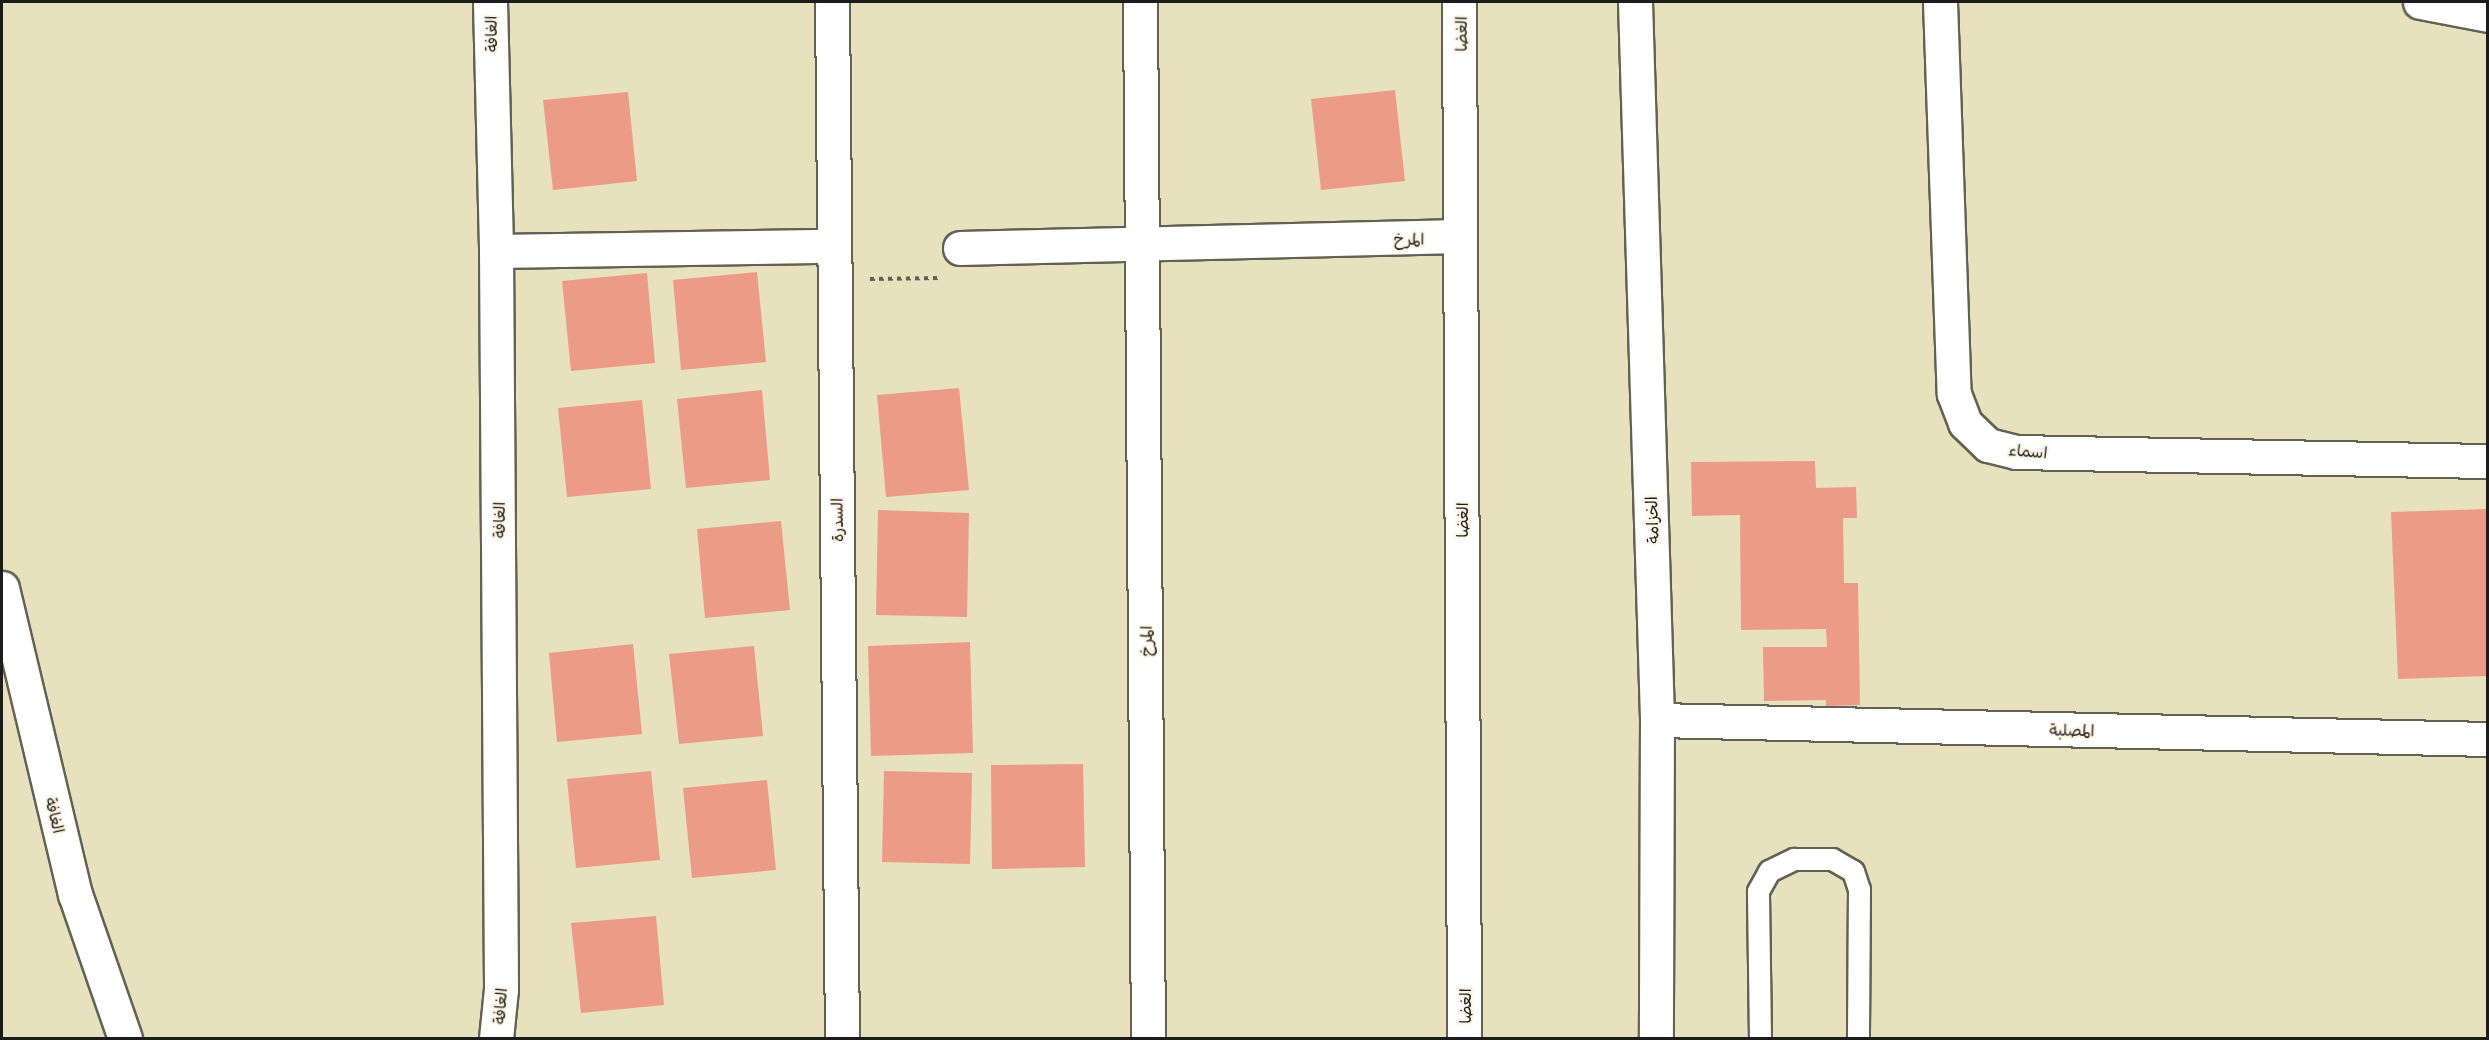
<!DOCTYPE html>
<html>
<head>
<meta charset="utf-8">
<style>
  body { margin:0 }
  #map { position:relative; width:2489px; height:1040px; overflow:hidden; background:#e8e1bd; font-family:"Playpen Sans","Playpen Sans Arabic",sans-serif }
  div>[style] { position:absolute }
  .building>* { inset:0; background:#ec9b86 }
  .path>* { height:4px; margin-top:-2px; transform-origin:0; background:repeating-linear-gradient(90deg,#636154 0 4.5px,transparent 0 9px) }
  .roads { filter:drop-shadow(2px 0 #636154) drop-shadow(-2px 0 #636154) drop-shadow(0 2px #636154) drop-shadow(0 -2px #636154) }
  .service>* { height:21px; margin:-10.5px; padding:0 10.5px; transform-origin:10.5px; border-radius:10.5px; background:#fff }
  .minor>* { height:33px; margin:-16.5px; padding:0 16.5px; transform-origin:16.5px; border-radius:16.5px; background:#fff }
  span { translate:-50% -50%; white-space:nowrap; text-align:center; line-height:1.15; -webkit-text-stroke:4.5px #fcf5e5; paint-order:stroke }
  .street-label { font-size:16px; color:#1c1c1c }
  .frame { position:absolute; inset:0; border:3px solid #1c1c1c; pointer-events:none }
</style>
</head>
<body>
<div id="map">
  <div class="building">
    <div style="clip-path:polygon(1395px 90px,1405px 181px,1321px 190px,1311px 99px)"></div>
    <div style="clip-path:polygon(628px 92px,637px 181px,553px 190px,543px 100px)"></div>
    <div style="clip-path:polygon(757px 272px,766px 362px,681px 370px,673px 280px)"></div>
    <div style="clip-path:polygon(647px 273px,655px 363px,571px 371px,562px 281px)"></div>
    <div style="clip-path:polygon(959px 388px,969px 490px,886px 497px,877px 395px)"></div>
    <div style="clip-path:polygon(762px 390px,770px 480px,686px 488px,677px 399px)"></div>
    <div style="clip-path:polygon(642px 400px,651px 489px,567px 497px,558px 408px)"></div>
    <div style="clip-path:polygon(1815px 461px,1816px 488px,1856px 487px,1857px 518px,1843px 518px,1844px 583px,1858px 583px,1860px 705px,1826px 706px,1826px 700px,1764px 701px,1763px 647px,1827px 647px,1826px 629px,1741px 630px,1740px 515px,1692px 516px,1691px 462px)"></div>
    <div style="clip-path:polygon(2488px 509px,2488px 676px,2398px 679px,2391px 512px)"></div>
    <div style="clip-path:polygon(878px 510px,969px 513px,967px 617px,876px 615px)"></div>
    <div style="clip-path:polygon(781px 521px,790px 610px,705px 618px,697px 529px)"></div>
    <div style="clip-path:polygon(970px 642px,973px 753px,871px 756px,868px 646px)"></div>
    <div style="clip-path:polygon(633px 644px,642px 734px,557px 742px,549px 653px)"></div>
    <div style="clip-path:polygon(754px 646px,763px 736px,679px 744px,669px 654px)"></div>
    <div style="clip-path:polygon(1083px 764px,1085px 867px,992px 869px,991px 765px)"></div>
    <div style="clip-path:polygon(651px 771px,660px 860px,576px 868px,567px 779px)"></div>
    <div style="clip-path:polygon(884px 771px,972px 773px,970px 864px,882px 862px)"></div>
    <div style="clip-path:polygon(767px 780px,776px 870px,692px 878px,683px 788px)"></div>
    <div style="clip-path:polygon(656px 916px,664px 1005px,581px 1013px,571px 923px)"></div>
  </div>
  <div class="path">
    <div style="left:870px;top:279px;width:70px;rotate:-0.8deg"></div>
  </div>
  <div class="roads">
    <div class="service">
      <div style="left:1760px;top:1038px;width:147px;rotate:-90.8deg"></div>
      <div style="left:1758px;top:891px;width:23px;rotate:-61deg"></div>
      <div style="left:1769px;top:871px;width:28px;rotate:-26deg"></div>
      <div style="left:1794px;top:859px;width:38px"></div>
      <div style="left:1832px;top:859px;width:24px;rotate:30deg"></div>
      <div style="left:1853px;top:871px;width:19px;rotate:72deg"></div>
      <div style="left:1859px;top:889px;width:149px;rotate:90.4deg"></div>
    </div>
    <div class="minor">
      <div style="left:490px;top:2px;width:249px;rotate:88.6deg"></div>
      <div style="left:496px;top:251px;width:738px;rotate:89.61deg"></div>
      <div style="left:501px;top:989px;width:49px;rotate:95.8deg"></div>
      <div style="left:832px;top:2px;width:1036px;rotate:89.45deg"></div>
      <div style="left:1140px;top:2px;width:1036px;rotate:89.56deg"></div>
      <div style="left:1459px;top:2px;width:1036px;rotate:89.72deg"></div>
      <div style="left:1635px;top:2px;width:718px;rotate:88.24deg"></div>
      <div style="left:1657px;top:720px;width:318px;rotate:90.2deg"></div>
      <div style="left:1940px;top:2px;width:392px;rotate:88deg"></div>
      <div style="left:1954px;top:394px;width:31px;rotate:69deg"></div>
      <div style="left:1965px;top:423px;width:32px;rotate:44deg"></div>
      <div style="left:1988px;top:445px;width:29px;rotate:14deg"></div>
      <div style="left:2016px;top:452px;width:472px;rotate:1.1deg"></div>
      <div style="left:2420px;top:2px;width:69px;rotate:10.8deg"></div>
      <div style="left:960px;top:248px;width:500px;rotate:-1.37deg"></div>
      <div style="left:496px;top:251px;width:337px;rotate:-0.9deg"></div>
      <div style="left:2px;top:588px;width:315px;rotate:76.6deg"></div>
      <div style="left:75px;top:894px;width:152px;rotate:70.9deg"></div>
      <div style="left:1657px;top:720px;width:831px;rotate:1.31deg"></div>
    </div>
  </div>
  <div class="street-label">
    <span style="left:490px;top:34px;rotate:-91deg">الغافة</span>
    <span style="left:1460px;top:34px;rotate:-90deg">الغضا</span>
    <span style="left:1409px;top:238px;rotate:-1deg">المرخ</span>
    <span style="left:2028px;top:450px;rotate:5deg">اسماء</span>
    <span style="left:498px;top:520px;rotate:-90deg">الغافة</span>
    <span style="left:836px;top:520px;rotate:-91deg">السدرة</span>
    <span style="left:1461px;top:520px;rotate:-90deg">الغضا</span>
    <span style="left:1651px;top:520px;rotate:-92deg">الخزامة</span>
    <span style="left:1145px;top:641px;rotate:-90deg">المرخ</span>
    <span style="left:2072px;top:729px;rotate:1deg">المصلبة</span>
    <span style="left:56px;top:815px;rotate:76deg">الغافة</span>
    <span style="left:499px;top:1006px;rotate:-86deg">الغافة</span>
    <span style="left:1464px;top:1006px;rotate:-90deg">الغضا</span>
  </div>
  <div class="frame"></div>
</div>
</body>
</html>
